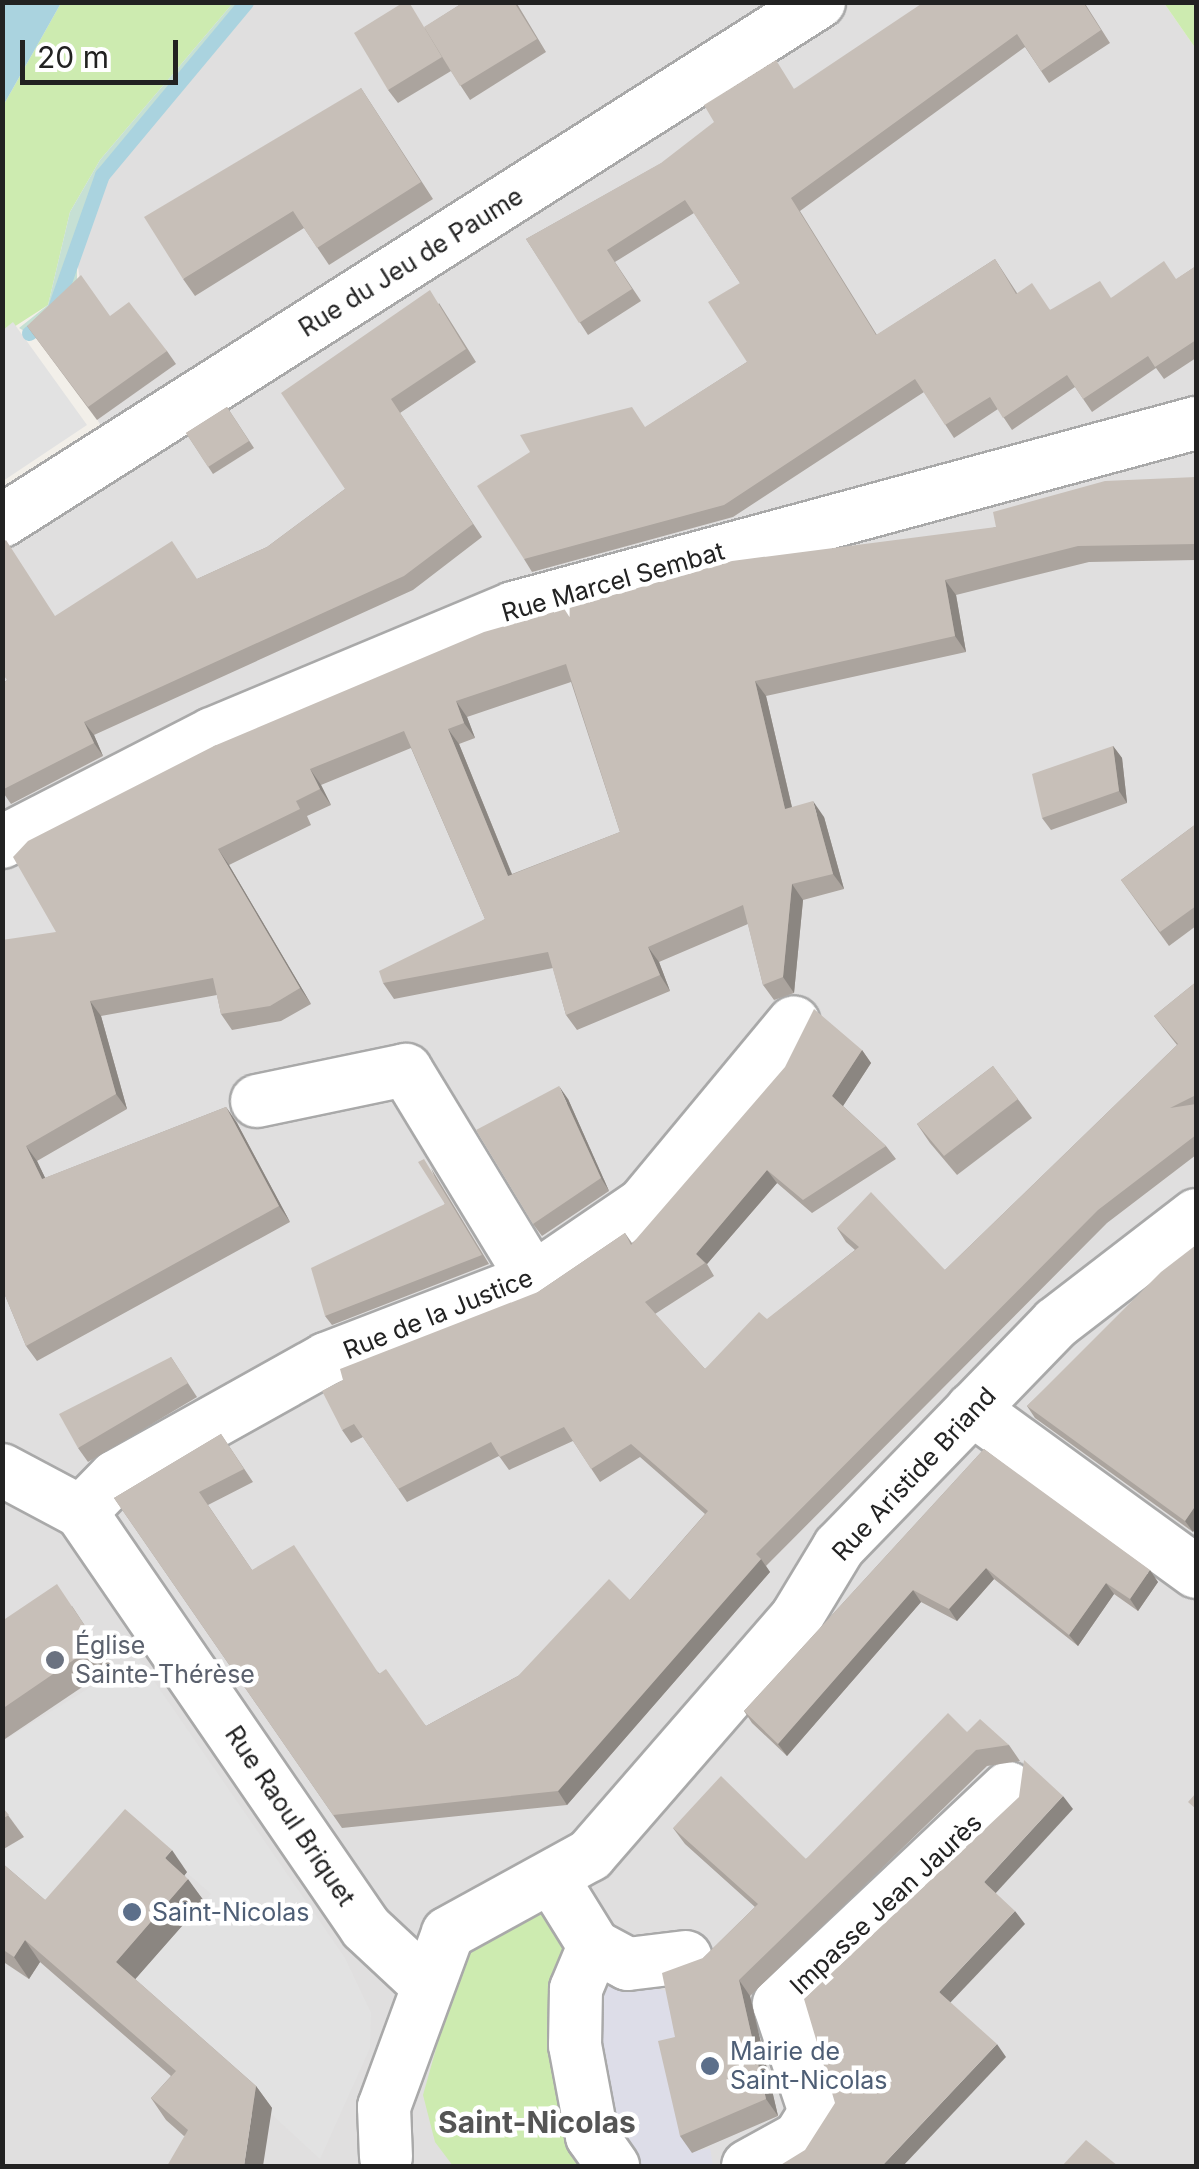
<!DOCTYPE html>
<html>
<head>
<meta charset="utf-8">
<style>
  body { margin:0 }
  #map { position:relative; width:1199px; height:2169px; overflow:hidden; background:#f2efe9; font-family:Inter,sans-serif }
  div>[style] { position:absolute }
  .residential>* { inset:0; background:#e0dfdf }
  .grass>* { inset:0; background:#cdebb0 }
  .wetland>* { inset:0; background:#c6e0d4 }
  .parking>* { inset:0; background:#e2e2e2 }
  .plaza>* { inset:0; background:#dddde8 }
  .water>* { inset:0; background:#aad3df }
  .stream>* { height:15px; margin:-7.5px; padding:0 7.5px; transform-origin:7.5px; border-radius:7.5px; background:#aad3df }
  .roads { filter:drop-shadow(2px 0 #a9a9a9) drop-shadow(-2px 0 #a9a9a9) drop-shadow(0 2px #a9a9a9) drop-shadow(0 -2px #a9a9a9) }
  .minor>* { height:52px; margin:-26px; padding:0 26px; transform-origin:26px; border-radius:26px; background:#fff }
  .wall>* { inset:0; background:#aba49e }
  .shaded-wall>* { inset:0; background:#8b8681 }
  .building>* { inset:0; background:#c7bfb8 }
  .dots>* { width:28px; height:28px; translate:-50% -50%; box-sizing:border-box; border:5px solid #fff; border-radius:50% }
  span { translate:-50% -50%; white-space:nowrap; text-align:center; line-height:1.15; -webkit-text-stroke:9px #fff; paint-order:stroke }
  .street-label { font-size:25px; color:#222 }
  .worship-label { font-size:25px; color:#5b616d }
  .left { translate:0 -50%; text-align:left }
  .service-label { font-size:25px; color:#4e5e75 }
  .quarter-label { font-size:30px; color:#555; font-weight:700 }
  .frame { position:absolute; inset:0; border:5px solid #222; pointer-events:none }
  .scale { position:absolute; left:20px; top:40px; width:158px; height:45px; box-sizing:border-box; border:5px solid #222; border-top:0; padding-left:12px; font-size:30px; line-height:35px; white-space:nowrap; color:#222; -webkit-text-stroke:8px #fff; paint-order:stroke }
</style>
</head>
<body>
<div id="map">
  <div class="residential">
    <div style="clip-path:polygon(253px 3px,1164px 3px,1196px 49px,1196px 2166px,3px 2166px,3px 521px,114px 450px,97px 419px,76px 250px,110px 169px)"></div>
  </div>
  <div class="grass">
    <div style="clip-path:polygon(61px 3px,233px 3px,100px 160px,70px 212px,48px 305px,3px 334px,3px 106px)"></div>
    <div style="clip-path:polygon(1164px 3px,1196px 3px,1196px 49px)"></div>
    <div style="clip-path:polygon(539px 1910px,572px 1932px,589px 2166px,453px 2166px,435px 2142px,423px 2095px,463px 1953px)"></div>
  </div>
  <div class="wetland">
    <div style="clip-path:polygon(233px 3px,253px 3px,110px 169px,77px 250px,77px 281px,37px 338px,19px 328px,48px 305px,70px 212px,100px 160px)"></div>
  </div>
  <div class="parking">
    <div style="clip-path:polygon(13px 322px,87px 425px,3px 481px,3px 330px)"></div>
    <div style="clip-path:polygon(138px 1658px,345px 1958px,371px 2013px,370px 2048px,320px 2159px,131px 1984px,211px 1894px,140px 1831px,60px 1922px,3px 1871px,3px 1850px,24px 1837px,3px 1807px,3px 1741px)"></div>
  </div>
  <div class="plaza">
    <div style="clip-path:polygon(619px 1982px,674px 1992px,692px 2152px,710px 2148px,713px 2166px,630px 2166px,611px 2122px,593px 1985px)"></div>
  </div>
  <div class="water">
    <div style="clip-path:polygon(3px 2px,61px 3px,3px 106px,2px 3px)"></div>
  </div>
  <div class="stream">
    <div style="left:29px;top:333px;width:29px;rotate:-36deg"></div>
    <div style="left:52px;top:316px;width:150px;rotate:-70.5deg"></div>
    <div style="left:102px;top:175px;width:225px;rotate:-50.2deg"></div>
  </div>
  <div class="roads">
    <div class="minor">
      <div style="left:2px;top:521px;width:968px;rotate:-32.43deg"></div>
      <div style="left:2px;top:842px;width:236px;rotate:-27.2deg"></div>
      <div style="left:212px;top:734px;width:326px;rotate:-22.7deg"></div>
      <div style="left:513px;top:608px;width:708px;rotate:-15.16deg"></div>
      <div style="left:257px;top:1101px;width:152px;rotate:-11.8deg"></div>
      <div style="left:406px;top:1070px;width:245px;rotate:58.7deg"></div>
      <div style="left:972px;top:1409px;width:277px;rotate:36deg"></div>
      <div style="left:2px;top:1470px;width:89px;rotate:28deg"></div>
      <div style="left:81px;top:1512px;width:504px;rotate:55.59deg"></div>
      <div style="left:366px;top:1928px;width:82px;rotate:43deg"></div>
      <div style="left:81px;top:1512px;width:49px;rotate:-45.8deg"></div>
      <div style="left:115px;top:1477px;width:242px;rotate:-29.2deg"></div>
      <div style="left:326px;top:1359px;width:222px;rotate:-21.1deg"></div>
      <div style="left:533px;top:1279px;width:133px;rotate:-34.3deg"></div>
      <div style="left:643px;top:1204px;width:236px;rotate:-50.3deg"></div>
      <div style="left:555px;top:1883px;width:74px;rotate:58.2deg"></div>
      <div style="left:594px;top:1946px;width:38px;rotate:28deg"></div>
      <div style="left:628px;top:1964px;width:58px;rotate:-6.9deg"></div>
      <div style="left:594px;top:1946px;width:47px;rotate:112.7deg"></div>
      <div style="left:576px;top:1989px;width:56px;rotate:91deg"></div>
      <div style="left:575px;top:2045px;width:93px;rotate:79.4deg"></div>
      <div style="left:592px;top:2136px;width:37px;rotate:55deg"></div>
      <div style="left:386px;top:2157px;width:50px;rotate:-92.3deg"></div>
      <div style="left:384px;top:2107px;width:185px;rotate:-69.8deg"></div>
      <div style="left:448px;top:1933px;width:162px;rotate:-28.8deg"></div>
      <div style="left:590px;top:1855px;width:314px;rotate:-49deg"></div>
      <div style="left:796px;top:1618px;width:83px;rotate:-58.8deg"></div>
      <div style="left:839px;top:1547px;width:312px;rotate:-45.9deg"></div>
      <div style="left:1056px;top:1323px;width:177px;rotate:-37.6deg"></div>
      <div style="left:748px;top:2166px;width:58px;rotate:-28.8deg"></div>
      <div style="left:799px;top:2138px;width:31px;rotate:-58deg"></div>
      <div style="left:815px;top:2112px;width:114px;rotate:-108.4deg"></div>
      <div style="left:779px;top:2004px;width:315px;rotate:-43.3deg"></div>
    </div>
  </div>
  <div class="wall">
    <div style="clip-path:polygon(464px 2px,516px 2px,546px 52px,470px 100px,451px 71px,398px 103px,388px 90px,425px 27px)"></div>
    <div style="clip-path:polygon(1084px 2px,1110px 43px,1049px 83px,1025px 47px,800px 211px,877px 335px,995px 259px,1017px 293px,1050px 310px,1111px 298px,1177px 279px,1196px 266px,1196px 358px,1164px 379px,1156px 368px,1092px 412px,1075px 387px,1012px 430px,998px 409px,954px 438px,924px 392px,733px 517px,532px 572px,524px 559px,646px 427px,747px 362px,740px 283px,694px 213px,615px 262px,641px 301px,588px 335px,526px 239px,794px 89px)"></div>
    <div style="clip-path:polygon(361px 88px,433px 199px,329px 265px,304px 228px,195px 296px,183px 279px)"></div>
    <div style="clip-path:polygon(439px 303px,476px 362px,400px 413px,482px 537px,413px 590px,94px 735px,103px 756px,11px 804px,2px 791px,2px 684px,7px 680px,56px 616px,197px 579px,267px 547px,345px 489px)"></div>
    <div style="clip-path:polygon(110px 316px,167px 351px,176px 364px,97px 420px,27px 326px)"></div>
    <div style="clip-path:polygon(227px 407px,254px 448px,213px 474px,186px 433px)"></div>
    <div style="clip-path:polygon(evenodd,1196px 477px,1196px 560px,1089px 562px,956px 595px,966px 652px,766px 696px,792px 807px,824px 817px,844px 889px,803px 900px,794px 993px,774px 1000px,763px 985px,748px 924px,659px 962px,670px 991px,577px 1030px,566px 1015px,553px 968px,394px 999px,383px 983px,485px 919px,411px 748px,321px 785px,331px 805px,307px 816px,311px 825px,229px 865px,311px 1004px,281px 1021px,232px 1030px,221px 1014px,217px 995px,101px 1016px,127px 1109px,37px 1161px,45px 1178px,226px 1107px,237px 1123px,290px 1222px,37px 1361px,26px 1346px,2px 1288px,56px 932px,214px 746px,996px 527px,1196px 477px,571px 682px,620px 832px,512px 874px,459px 744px,475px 738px,467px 717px,571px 682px)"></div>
    <div style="clip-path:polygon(1113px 746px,1122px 758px,1127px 803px,1051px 830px,1042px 818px)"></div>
    <div style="clip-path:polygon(1196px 824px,1196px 926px,1169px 946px,1121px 880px)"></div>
    <div style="clip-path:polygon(1196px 982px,1196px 1155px,1107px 1223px,766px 1566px,770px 1572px,567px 1805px,342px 1828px,114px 1498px,221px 1434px,253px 1482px,208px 1505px,252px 1570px,379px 1673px,426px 1726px,518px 1676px,630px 1600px,705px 1514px,640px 1457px,600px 1482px,573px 1441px,509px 1470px,499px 1456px,407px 1502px,363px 1437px,351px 1443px,342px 1430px,538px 1292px,625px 1233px,632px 1243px,862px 1050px,871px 1063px,843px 1106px,886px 1146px,896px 1159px,812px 1213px,777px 1183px,707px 1264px,714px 1276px,655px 1314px,705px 1369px,855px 1250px,846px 1242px,837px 1228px,945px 1270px,1177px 1045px,1154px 1016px)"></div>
    <div style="clip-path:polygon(993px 1066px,1032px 1118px,957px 1175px,930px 1143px,917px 1124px)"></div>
    <div style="clip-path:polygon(568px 1099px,609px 1191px,542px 1236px,533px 1224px)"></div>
    <div style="clip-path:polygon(431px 1168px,489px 1264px,332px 1325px,325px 1316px,445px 1204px)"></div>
    <div style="clip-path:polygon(1196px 1245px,1196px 1527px,1193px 1532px,1035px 1418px,1027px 1406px)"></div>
    <div style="clip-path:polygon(171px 1357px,197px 1397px,88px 1462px,78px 1448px)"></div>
    <div style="clip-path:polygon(984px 1449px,1158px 1582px,1138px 1611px,1114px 1594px,1078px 1646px,994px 1579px,957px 1621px,921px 1602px,787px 1756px,752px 1723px,744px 1711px)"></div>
    <div style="clip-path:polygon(72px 1606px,112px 1667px,2px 1741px,2px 1621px)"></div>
    <div style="clip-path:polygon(967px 1732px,1009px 1745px,1020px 1761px,987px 1766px,750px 1996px,778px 2116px,692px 2153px,680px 2136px,675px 2037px,703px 1958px,755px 1907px,685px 1844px,673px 1828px,806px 1859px)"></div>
    <div style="clip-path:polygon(2px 1807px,24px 1837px,2px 1850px)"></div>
    <div style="clip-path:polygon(2px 1863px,45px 1900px,187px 1872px,184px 1875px,204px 1901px,135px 1979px,256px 2086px,272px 2108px,184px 2136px,166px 2120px,151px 2098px,171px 2076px,40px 1962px,29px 1979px,2px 1961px)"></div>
  </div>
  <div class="shaded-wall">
    <div style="clip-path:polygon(945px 580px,956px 595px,966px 652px,955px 636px)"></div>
    <div style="clip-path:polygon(755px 681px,766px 696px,796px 825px,785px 809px)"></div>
    <div style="clip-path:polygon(456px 701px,467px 717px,475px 738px,464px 723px)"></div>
    <div style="clip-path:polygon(84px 722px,94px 735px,103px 756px,94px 743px)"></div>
    <div style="clip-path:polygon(448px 729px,459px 744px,519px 892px,508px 876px)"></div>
    <div style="clip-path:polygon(1113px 746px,1122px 758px,1127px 803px,1119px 791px)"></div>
    <div style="clip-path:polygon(310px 769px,321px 785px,331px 805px,320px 789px)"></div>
    <div style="clip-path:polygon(813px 801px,824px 817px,844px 889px,833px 874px)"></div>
    <div style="clip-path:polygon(218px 849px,229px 865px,311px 1004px,300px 988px)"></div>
    <div style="clip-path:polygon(792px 884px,803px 900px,794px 993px,783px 977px)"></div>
    <div style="clip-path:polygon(648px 947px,659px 962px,670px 991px,660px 975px)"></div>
    <div style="clip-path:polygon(90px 1001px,101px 1016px,127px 1109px,116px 1094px)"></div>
    <div style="clip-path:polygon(862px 1050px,871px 1063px,841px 1109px,832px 1096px)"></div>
    <div style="clip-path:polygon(559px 1086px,568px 1099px,609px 1191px,601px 1178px)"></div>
    <div style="clip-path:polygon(226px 1107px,237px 1123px,290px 1222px,279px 1206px)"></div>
    <div style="clip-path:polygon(26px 1146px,37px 1161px,53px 1194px,42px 1179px)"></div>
    <div style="clip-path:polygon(767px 1170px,777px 1183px,707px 1264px,696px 1254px)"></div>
    <div style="clip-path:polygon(1196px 1505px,1196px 1527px,1193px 1532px,1185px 1521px)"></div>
    <div style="clip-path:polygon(761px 1559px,770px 1572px,567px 1805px,558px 1791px)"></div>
    <div style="clip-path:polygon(986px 1568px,994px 1579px,957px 1621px,949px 1609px)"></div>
    <div style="clip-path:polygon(1150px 1570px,1158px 1582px,1138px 1611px,1130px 1599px)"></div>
    <div style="clip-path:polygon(1106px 1583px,1114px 1594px,1078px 1646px,1069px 1635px)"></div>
    <div style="clip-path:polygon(913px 1590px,921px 1602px,787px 1756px,778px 1744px)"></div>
    <div style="clip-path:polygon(1063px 1796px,1073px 1809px,994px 1895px,984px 1882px)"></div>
    <div style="clip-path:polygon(172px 1850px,187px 1872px,181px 1880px,165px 1858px)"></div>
    <div style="clip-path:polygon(188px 1879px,204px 1901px,131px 1984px,116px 1962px)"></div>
    <div style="clip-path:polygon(1015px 1911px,1025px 1924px,948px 2005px,939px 1992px)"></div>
    <div style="clip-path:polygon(25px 1940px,40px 1962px,29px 1979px,14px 1957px)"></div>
    <div style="clip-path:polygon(739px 1980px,750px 1996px,778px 2116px,766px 2099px)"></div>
    <div style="clip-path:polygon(997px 2044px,1006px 2057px,903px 2166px,882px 2166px)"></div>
    <div style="clip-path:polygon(256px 2086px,272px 2108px,263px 2166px,244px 2166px)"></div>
  </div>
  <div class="building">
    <div style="clip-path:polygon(404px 2px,409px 2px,442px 57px,388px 90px,354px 33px)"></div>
    <div style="clip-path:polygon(464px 2px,514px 2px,537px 39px,460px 86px,424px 27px)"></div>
    <div style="clip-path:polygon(924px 2px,1083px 2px,1101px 30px,1041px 71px,1017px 34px,791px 198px,876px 335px,995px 259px,1016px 294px,1032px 283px,1050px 310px,1100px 281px,1111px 298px,1164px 261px,1176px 279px,1196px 266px,1196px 340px,1155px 367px,1148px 356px,1083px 399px,1067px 375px,1003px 418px,990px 397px,945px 425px,915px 379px,724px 505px,524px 559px,477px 486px,530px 452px,520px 435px,632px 407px,645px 427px,747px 362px,708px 302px,740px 283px,685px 200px,607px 250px,632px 289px,579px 323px,526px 239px,661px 163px,714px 122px,704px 105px,776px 60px,794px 89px)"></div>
    <div style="clip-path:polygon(361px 88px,421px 182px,317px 248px,293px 211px,183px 279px,144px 217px)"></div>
    <div style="clip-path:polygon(81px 275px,110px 316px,129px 302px,167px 351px,88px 407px,27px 326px)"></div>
    <div style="clip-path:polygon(430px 290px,466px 349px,391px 399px,473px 524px,404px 576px,84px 722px,94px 743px,2px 790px,2px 684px,7px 680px,2px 673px,2px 543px,6px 540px,55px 616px,172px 541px,197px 579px,267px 547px,345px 489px,281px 393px)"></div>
    <div style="clip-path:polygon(227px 407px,249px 441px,208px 467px,186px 433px)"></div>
    <div style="clip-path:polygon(evenodd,1196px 477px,1196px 544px,1078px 546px,945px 580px,955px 636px,755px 681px,785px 809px,813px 801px,833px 874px,792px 884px,783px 977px,763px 985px,743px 905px,648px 947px,660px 975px,566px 1015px,548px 952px,383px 983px,379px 971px,485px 919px,404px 731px,310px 769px,320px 789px,296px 801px,300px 809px,218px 849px,300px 988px,270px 1006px,221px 1014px,213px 978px,90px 1001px,116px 1094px,26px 1146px,42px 1179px,226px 1107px,279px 1206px,26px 1346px,2px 1288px,2px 940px,56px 932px,13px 857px,28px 841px,214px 746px,484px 632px,732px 561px,996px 527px,993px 512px,1105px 481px,1196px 477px,566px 664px,620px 832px,508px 876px,448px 729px,464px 723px,456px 701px,566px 664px)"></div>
    <div style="clip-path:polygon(1113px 746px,1119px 791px,1042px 818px,1032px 774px)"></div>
    <div style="clip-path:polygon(1196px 824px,1196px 906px,1160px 932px,1121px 880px)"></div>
    <div style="clip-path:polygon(1196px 982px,1196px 1095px,1170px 1108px,1196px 1104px,1196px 1135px,1098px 1210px,756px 1554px,761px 1559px,558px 1791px,333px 1815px,114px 1498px,221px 1434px,244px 1469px,199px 1492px,252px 1570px,294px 1545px,379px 1674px,386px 1669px,426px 1726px,518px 1676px,609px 1579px,630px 1600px,708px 1511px,631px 1444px,591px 1469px,564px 1427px,500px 1457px,491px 1442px,398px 1489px,354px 1424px,342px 1430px,322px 1391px,343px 1380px,340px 1369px,538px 1292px,625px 1233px,631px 1245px,785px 1067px,814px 1009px,862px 1050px,832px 1096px,886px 1146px,803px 1200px,767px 1170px,696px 1254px,705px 1263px,645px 1302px,705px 1369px,759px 1312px,767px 1319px,859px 1247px,837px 1228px,871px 1192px,945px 1270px,1178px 1044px,1154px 1016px)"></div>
    <div style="clip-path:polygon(993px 1066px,1018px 1099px,944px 1156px,917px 1124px)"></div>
    <div style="clip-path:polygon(559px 1086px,601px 1178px,533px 1224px,476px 1130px)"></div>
    <div style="clip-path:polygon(424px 1159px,482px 1255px,325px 1316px,311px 1268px,445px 1204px,418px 1162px)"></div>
    <div style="clip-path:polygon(1196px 1245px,1196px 1505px,1185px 1521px,1027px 1406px,1161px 1272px)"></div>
    <div style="clip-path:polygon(171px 1357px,188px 1383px,78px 1448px,59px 1414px)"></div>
    <div style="clip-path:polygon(984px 1449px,1150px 1570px,1130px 1599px,1106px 1583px,1069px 1635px,986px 1568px,949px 1609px,913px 1590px,778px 1744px,744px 1711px)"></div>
    <div style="clip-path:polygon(57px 1584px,97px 1644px,2px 1709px,2px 1621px)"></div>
    <div style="clip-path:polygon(948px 1713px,967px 1732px,980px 1719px,1009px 1745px,976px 1750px,739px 1980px,766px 2099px,680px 2136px,658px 2041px,675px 2037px,662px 1973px,703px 1958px,758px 1904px,673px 1828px,721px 1776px,806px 1859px)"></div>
    <div style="clip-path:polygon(1024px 1760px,1063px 1796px,984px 1882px,1015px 1911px,939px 1992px,997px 2044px,882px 2166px,779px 2166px,805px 2150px,835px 2103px,804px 1999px,1019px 1797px)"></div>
    <div style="clip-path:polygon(1196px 1793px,1196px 1809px,1188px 1802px)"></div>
    <div style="clip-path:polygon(2px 1807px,9px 1815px,2px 1819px)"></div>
    <div style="clip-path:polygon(125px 1809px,172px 1850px,165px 1858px,188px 1879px,116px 1962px,256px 2086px,244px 2166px,167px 2166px,188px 2130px,151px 2098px,176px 2071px,25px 1940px,14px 1957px,2px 1949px,2px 1863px,45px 1900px)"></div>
    <div style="clip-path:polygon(1086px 2140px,1118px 2166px,1062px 2166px)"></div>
  </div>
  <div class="dots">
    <div style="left:55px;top:1660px;background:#6b7280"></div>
    <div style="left:132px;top:1912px;background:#5c6f8a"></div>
    <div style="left:710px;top:2066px;background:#5c6f8a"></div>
  </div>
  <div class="street-label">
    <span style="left:411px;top:262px;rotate:-32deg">Rue du Jeu de Paume</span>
    <span style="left:613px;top:582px;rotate:-16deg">Rue Marcel Sembat</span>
    <span style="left:438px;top:1314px;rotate:-22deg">Rue de la Justice</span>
    <span style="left:914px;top:1474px;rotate:-47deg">Rue Aristide Briand</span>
    <span style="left:290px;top:1816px;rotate:56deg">Rue Raoul Briquet</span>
    <span style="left:886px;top:1904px;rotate:-43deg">Impasse Jean Jaurès</span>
  </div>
  <div class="worship-label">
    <span class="left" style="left:75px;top:1660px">Église<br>Sainte-Thérèse</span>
  </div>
  <div class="service-label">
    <span class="left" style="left:152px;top:1912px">Saint-Nicolas</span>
    <span class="left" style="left:730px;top:2066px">Mairie de<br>Saint-Nicolas</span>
  </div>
  <div class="quarter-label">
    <span style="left:537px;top:2122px">Saint-Nicolas</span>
  </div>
  <div class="frame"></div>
  <div class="scale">20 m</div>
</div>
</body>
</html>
